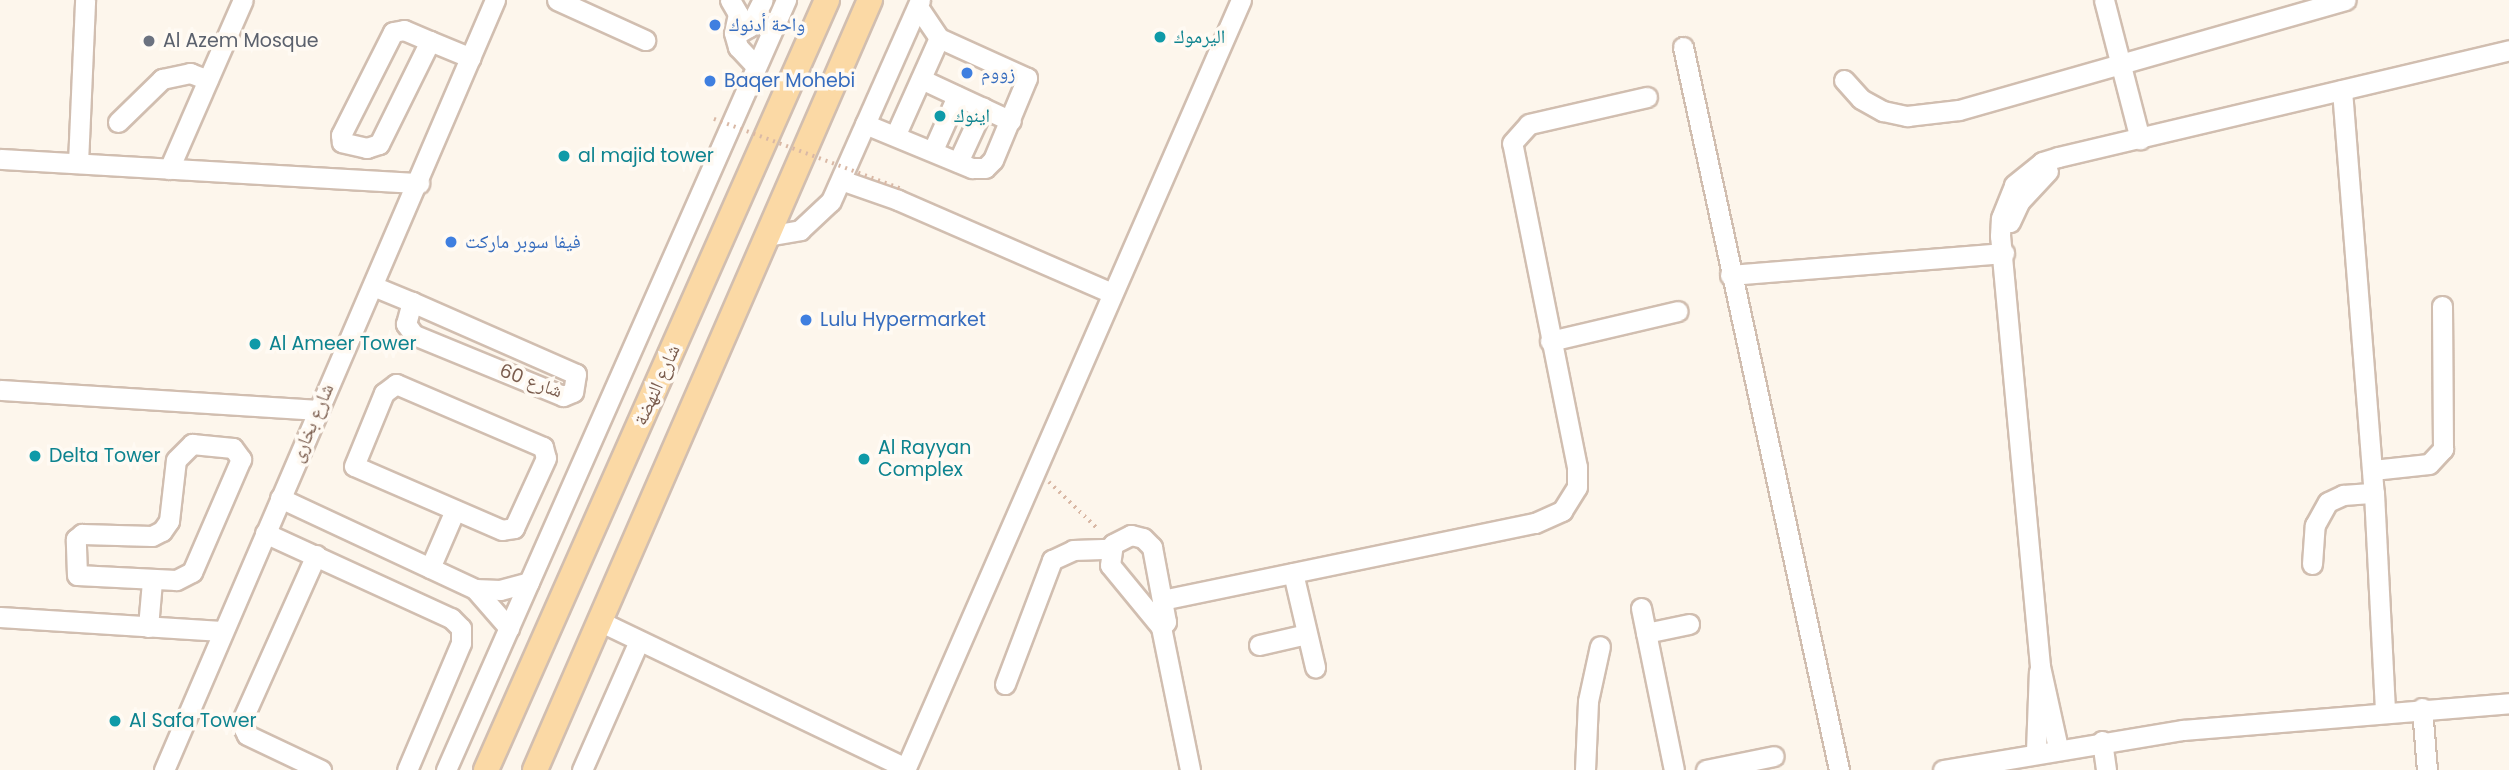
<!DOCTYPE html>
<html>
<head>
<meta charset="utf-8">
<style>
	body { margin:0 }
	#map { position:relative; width:2509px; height:770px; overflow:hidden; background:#fdf6ec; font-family:Poppins,"Noto Naskh Arabic",sans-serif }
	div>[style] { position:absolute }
	.path>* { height:3.5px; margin-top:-1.75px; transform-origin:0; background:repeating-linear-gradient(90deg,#d9b8a5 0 2px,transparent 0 7px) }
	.roads { filter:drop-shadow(2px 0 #d1beb0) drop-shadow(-2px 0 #d1beb0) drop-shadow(0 2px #d1beb0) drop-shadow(0 -2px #d1beb0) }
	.minor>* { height:19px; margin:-9.5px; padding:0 9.5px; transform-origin:9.5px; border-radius:9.5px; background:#fff }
	.major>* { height:24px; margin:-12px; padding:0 12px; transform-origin:12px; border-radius:12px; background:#fbd9a5 }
	.path-bridge>* { height:3.5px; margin-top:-1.75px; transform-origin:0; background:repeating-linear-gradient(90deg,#d9b8a5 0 2px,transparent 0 7px) }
	.dots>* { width:19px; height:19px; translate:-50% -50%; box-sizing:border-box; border:4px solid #fffaf3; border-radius:50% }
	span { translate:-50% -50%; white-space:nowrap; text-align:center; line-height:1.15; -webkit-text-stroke:7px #fffaf3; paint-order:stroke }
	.shop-label { font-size:19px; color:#366cbe }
	.left { translate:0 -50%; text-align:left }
	.culture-label { font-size:19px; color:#0d838f }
	.worship-label { font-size:19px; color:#5b616d }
	.street-label { font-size:19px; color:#7a5c4d }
</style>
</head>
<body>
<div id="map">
	<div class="path">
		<div style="left:1049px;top:482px;width:69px;rotate:43.8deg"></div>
	</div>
	<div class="roads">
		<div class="minor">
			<div style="left:557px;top:0;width:97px;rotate:24.4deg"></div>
			<div style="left:730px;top:0;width:16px;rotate:60deg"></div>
			<div style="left:738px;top:14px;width:19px;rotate:102deg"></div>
			<div style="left:734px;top:33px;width:15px;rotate:74deg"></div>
			<div style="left:738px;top:47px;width:25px;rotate:47deg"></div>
			<div style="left:2104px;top:0;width:144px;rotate:75.5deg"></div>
			<div style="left:735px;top:35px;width:16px;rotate:-30deg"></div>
			<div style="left:749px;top:27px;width:30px;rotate:-63deg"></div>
			<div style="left:430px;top:41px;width:115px;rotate:116.3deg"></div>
			<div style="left:379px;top:144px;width:13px;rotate:162deg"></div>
			<div style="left:367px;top:148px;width:26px;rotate:-167deg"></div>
			<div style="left:342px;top:142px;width:7px;rotate:-98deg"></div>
			<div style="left:341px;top:135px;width:115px;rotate:-63.2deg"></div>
			<div style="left:393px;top:32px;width:11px;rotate:-10deg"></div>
			<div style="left:404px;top:30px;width:28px;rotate:23deg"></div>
			<div style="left:430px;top:41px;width:44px;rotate:22.5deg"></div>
			<div style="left:1683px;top:47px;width:740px;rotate:77.82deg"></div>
			<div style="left:921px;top:79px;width:99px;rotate:25deg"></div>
			<div style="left:1844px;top:80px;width:25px;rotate:48deg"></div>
			<div style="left:1861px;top:99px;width:25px;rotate:29deg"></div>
			<div style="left:1883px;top:111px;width:25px;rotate:12deg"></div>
			<div style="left:1907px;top:116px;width:52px;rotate:-6.6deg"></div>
			<div style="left:1959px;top:110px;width:402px;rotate:-15.9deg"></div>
			<div style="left:2342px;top:90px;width:404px;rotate:85.5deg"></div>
			<div style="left:2374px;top:493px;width:219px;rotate:87.1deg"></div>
			<div style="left:118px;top:122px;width:62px;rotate:-44.3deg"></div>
			<div style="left:162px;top:79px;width:29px;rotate:-12deg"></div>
			<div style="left:190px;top:73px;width:19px;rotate:21deg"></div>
			<div style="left:865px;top:124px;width:116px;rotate:22.4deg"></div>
			<div style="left:972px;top:168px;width:13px"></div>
			<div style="left:985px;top:168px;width:11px;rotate:-45deg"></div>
			<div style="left:993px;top:160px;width:89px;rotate:-67.5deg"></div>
			<div style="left:1027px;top:78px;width:97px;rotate:-155.6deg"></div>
			<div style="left:939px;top:38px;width:37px;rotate:-124deg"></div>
			<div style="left:896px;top:134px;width:105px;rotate:-65.9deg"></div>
			<div style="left:933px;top:150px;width:59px;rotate:-66deg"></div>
			<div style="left:0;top:159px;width:420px;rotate:3.3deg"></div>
			<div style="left:958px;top:162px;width:60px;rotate:-65.2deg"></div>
			<div style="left:78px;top:163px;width:163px;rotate:-87.5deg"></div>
			<div style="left:169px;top:169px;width:184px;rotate:-66.4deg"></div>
			<div style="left:841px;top:180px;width:60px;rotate:19.3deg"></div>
			<div style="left:898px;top:200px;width:233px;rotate:23.5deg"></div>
			<div style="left:2010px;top:222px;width:23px;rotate:-65deg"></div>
			<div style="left:2020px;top:201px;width:41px;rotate:-47deg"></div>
			<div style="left:767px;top:236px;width:34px;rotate:-10deg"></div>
			<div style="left:800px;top:230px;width:42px;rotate:-43.1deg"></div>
			<div style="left:831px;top:201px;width:220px;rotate:-66.1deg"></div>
			<div style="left:1730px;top:275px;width:275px;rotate:-4.6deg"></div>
			<div style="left:373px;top:286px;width:42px;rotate:22.3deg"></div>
			<div style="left:412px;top:302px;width:179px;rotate:23.7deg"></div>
			<div style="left:576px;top:374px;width:18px;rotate:99deg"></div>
			<div style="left:573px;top:392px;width:11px;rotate:158deg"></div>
			<div style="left:563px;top:396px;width:161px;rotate:-157.7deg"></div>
			<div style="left:414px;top:335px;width:14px;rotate:-126deg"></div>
			<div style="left:406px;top:324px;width:23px;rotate:-75deg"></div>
			<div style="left:1550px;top:341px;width:131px;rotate:-13.2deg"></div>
			<div style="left:396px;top:384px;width:160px;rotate:23.2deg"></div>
			<div style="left:543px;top:447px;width:11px;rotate:75deg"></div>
			<div style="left:546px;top:458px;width:77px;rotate:114.6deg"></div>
			<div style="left:514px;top:528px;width:12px;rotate:171deg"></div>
			<div style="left:502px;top:530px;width:161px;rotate:-156.6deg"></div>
			<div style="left:354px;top:466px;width:79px;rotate:-67.7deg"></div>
			<div style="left:384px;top:393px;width:15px;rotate:-37deg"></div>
			<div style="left:0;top:390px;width:318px;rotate:3.6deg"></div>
			<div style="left:192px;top:444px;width:41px;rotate:5.6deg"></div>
			<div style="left:233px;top:448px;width:14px;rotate:54deg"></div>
			<div style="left:241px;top:459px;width:123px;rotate:113.4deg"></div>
			<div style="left:192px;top:572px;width:18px;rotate:153deg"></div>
			<div style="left:176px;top:580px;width:99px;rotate:-177.1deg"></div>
			<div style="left:77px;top:575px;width:36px;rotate:-92deg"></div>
			<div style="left:76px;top:539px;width:8px;rotate:-40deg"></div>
			<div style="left:82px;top:534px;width:70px;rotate:1.6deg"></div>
			<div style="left:152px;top:536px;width:11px;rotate:-27deg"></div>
			<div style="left:162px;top:531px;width:12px;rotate:-55deg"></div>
			<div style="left:169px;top:521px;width:61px;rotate:-83.5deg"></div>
			<div style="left:176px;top:460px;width:23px;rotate:-45deg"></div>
			<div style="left:2373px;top:470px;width:56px;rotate:-6.1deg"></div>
			<div style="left:2429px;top:464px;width:21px;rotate:-47deg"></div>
			<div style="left:2443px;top:449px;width:143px;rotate:-90.4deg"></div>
			<div style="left:280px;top:498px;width:215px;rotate:25deg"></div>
			<div style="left:475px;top:589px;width:25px;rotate:2deg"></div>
			<div style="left:500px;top:590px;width:30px;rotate:-15deg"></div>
			<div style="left:265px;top:533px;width:205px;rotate:24.6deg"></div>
			<div style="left:451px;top:618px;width:14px;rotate:45deg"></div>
			<div style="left:461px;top:628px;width:15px;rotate:90deg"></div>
			<div style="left:461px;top:643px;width:138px;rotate:113deg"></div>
			<div style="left:1131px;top:535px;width:12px;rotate:14deg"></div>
			<div style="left:1143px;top:538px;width:13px;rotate:45deg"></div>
			<div style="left:1152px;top:547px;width:76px;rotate:79.4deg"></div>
			<div style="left:1166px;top:622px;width:7px;rotate:135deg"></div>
			<div style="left:1161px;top:627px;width:80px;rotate:-129.4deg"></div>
			<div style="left:1110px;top:565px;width:21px;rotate:-82deg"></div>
			<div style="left:1113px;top:544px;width:20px;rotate:-27deg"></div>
			<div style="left:316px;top:555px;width:184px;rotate:114.1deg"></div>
			<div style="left:241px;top:723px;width:13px;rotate:63deg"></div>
			<div style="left:247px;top:735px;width:82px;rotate:25.3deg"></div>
			<div style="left:2312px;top:564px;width:39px;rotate:-86deg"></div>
			<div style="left:2315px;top:525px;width:26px;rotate:-61deg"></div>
			<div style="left:2328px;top:502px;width:17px;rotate:-25deg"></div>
			<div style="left:2343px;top:495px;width:31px;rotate:-4deg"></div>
			<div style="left:430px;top:568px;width:63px;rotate:-66.7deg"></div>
			<div style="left:1293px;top:573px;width:97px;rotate:76.8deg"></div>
			<div style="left:475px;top:589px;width:52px;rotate:48.9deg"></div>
			<div style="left:1162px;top:600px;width:381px;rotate:-11.7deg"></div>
			<div style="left:1535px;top:523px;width:30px;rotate:-24deg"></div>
			<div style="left:1562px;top:511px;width:28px;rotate:-58deg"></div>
			<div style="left:1577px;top:487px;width:20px;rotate:-90deg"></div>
			<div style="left:1577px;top:467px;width:330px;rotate:-101.3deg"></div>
			<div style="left:1512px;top:143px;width:25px;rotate:-48deg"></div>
			<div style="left:1529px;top:124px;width:121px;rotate:-12.9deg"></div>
			<div style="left:1641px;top:608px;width:165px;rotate:78.5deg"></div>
			<div style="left:0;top:617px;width:222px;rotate:3.6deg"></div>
			<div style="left:599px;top:621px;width:340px;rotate:25.6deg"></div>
			<div style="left:148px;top:627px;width:46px;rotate:-85deg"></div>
			<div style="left:1161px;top:627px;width:146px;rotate:78.5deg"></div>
			<div style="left:1646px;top:633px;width:44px;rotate:-11.8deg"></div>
			<div style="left:1259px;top:645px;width:49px;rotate:-12.9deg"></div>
			<div style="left:1005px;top:684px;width:133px;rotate:-69.2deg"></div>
			<div style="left:1052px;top:560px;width:23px;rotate:-25deg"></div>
			<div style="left:1073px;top:550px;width:37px;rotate:-2deg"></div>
			<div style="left:2422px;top:708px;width:62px;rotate:85.4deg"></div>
			<div style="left:2102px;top:741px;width:29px;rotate:82deg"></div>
			<div style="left:2058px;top:748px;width:84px;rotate:-102.4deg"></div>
			<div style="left:2040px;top:666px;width:432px;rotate:-95.3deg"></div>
			<div style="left:2000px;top:236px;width:18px;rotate:-87deg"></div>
			<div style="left:2001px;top:218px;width:35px;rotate:-68deg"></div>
			<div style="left:2014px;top:185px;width:36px;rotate:-39deg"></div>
			<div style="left:2042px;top:162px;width:17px;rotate:-17deg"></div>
			<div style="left:2058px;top:157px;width:464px;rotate:-13.3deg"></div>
			<div style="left:2036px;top:751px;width:80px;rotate:-87.9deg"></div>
			<div style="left:164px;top:770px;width:838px;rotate:-66.74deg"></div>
			<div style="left:446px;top:770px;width:842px;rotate:-66.18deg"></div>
			<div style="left:582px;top:770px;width:141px;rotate:-66.2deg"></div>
			<div style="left:905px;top:770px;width:840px;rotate:-66.43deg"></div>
			<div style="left:1585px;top:770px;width:69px;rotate:-87.5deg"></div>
			<div style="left:1588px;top:701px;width:56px;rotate:-77.7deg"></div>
			<div style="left:1706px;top:770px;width:69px;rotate:-11.6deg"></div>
			<div style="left:1943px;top:770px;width:243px;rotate:-9.5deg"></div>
			<div style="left:2183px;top:730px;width:327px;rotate:-4.7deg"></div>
		</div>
		<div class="major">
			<div style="left:486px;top:770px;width:842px;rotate:-66.11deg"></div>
			<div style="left:535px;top:770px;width:840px;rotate:-66.49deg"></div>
		</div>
	</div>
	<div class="path-bridge">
		<div style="left:714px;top:119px;width:201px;rotate:20.4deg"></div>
	</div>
	<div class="dots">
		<div style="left:715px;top:25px;background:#3f7fe0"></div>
		<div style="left:1160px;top:37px;background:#0f9aa8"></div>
		<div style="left:149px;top:41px;background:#6b7280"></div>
		<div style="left:967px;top:73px;background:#3f7fe0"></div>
		<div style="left:710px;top:81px;background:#3f7fe0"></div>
		<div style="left:940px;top:116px;background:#0f9aa8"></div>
		<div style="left:564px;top:156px;background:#0f9aa8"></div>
		<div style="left:451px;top:242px;background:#3f7fe0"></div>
		<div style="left:806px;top:320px;background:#3f7fe0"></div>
		<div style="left:255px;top:344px;background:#0f9aa8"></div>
		<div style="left:35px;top:456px;background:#0f9aa8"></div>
		<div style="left:864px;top:459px;background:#0f9aa8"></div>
		<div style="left:115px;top:721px;background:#0f9aa8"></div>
	</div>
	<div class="shop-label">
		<span class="left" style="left:729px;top:25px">واحة أدنوك</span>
		<span class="left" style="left:981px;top:73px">زووم</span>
		<span class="left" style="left:724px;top:81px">Baqer Mohebi</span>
		<span class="left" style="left:465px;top:242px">فيفا سوبر ماركت</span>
		<span class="left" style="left:820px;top:320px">Lulu Hypermarket</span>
	</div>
	<div class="culture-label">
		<span class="left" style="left:1174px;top:37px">اليرموك</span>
		<span class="left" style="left:954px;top:116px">اينوك</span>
		<span class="left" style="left:578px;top:156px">al majid tower</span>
		<span class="left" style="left:269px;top:344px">Al Ameer Tower</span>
		<span class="left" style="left:878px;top:459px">Al Rayyan<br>Complex</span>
		<span class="left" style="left:49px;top:456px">Delta Tower</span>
		<span class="left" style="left:129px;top:721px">Al Safa Tower</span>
	</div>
	<div class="worship-label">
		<span class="left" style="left:163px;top:41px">Al Azem Mosque</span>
	</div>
	<div class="street-label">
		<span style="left:531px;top:381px;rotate:20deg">شارع 60</span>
		<span style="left:657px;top:385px;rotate:-66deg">شارع النهضة</span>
		<span style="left:312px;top:423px;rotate:-67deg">شارع بخارى</span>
	</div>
</div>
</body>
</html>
